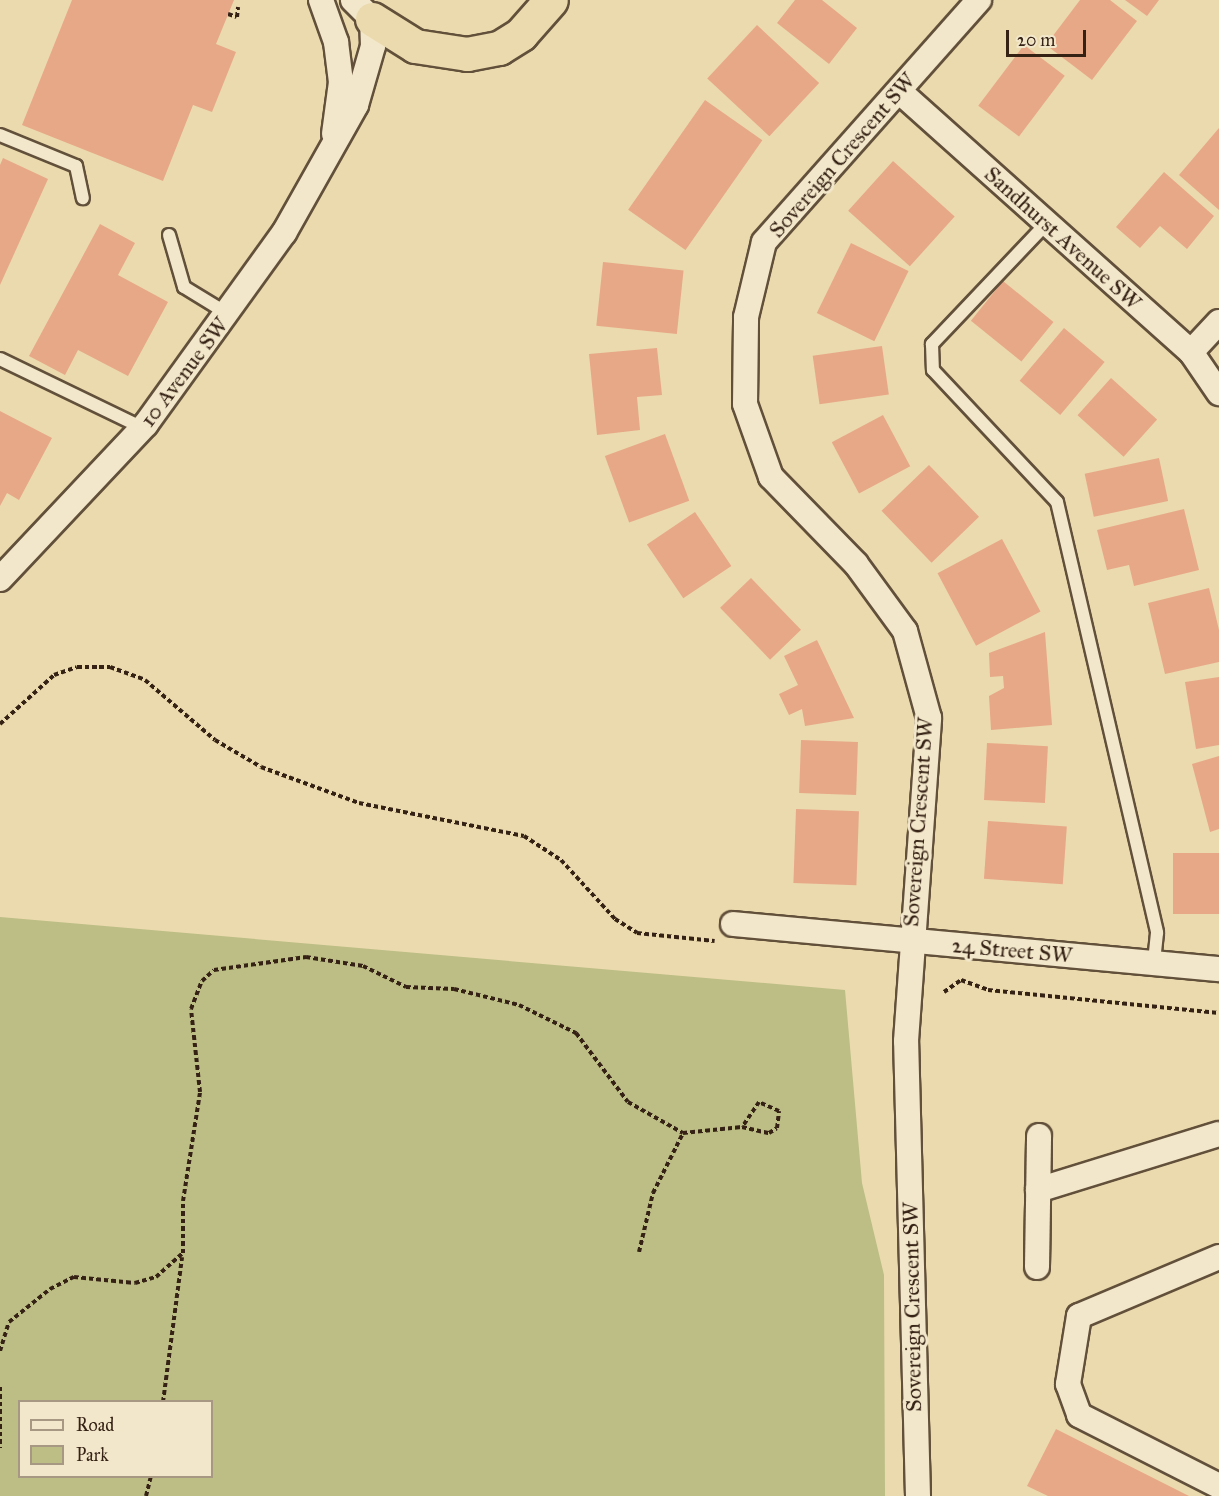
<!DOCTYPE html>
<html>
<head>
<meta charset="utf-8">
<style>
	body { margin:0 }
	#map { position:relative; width:1219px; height:1496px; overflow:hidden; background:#ebdaad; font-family:"IM FELL Great Primer",serif }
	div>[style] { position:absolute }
	.green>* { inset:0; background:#bcbe86 }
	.building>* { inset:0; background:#e7a888; transform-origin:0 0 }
	.path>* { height:4px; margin-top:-2px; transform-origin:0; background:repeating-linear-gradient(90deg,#352215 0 4.5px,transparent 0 7.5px) }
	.roads { filter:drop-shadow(2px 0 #62503b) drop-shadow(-2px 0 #62503b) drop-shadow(0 2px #62503b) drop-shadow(0 -2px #62503b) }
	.service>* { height:12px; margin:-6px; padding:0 6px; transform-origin:6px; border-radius:6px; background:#f2e7ca }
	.minor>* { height:24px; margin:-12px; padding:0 12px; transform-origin:12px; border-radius:12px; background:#f2e7ca }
	.motorway>* { height:33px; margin:-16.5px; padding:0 16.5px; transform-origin:16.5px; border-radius:16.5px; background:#ebdaad }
	span { translate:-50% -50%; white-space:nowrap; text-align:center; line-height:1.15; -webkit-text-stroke:6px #f2e7ca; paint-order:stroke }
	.street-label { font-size:22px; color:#352215 }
	.legend { position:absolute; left:18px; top:1400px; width:195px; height:78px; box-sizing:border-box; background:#f2e7ca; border:2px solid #a69882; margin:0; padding:8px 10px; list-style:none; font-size:18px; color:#352215 }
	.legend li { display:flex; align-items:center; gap:12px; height:30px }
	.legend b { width:30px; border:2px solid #a69882 }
	.scale { position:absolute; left:1006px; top:30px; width:80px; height:27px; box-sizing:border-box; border:3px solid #352215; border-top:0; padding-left:8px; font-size:18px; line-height:21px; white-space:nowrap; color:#352215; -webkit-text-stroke:4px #f2e7ca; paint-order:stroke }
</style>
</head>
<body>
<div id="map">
	<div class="green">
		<div style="clip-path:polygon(evenodd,0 917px,845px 990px,862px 1183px,884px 1275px,885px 1496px,0 1496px,0 917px,20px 1402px,212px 1402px,212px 1476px,20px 1476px,20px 1402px)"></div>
	</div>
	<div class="building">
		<div style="clip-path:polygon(72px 0,234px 0,216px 44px,236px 52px,212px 112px,193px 105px,163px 181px,22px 125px)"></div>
		<div style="clip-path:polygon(795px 0,822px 0,857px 28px,829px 64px,777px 23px)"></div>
		<div style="clip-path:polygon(1080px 0,1110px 0,1137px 21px,1092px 80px,1046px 45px)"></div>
		<div style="clip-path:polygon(1125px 0,1159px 0,1147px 16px)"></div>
		<div style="left:757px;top:25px;width:85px;height:73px;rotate:43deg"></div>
		<div style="left:1024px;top:45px;width:51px;height:76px;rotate:37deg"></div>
		<div style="left:705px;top:100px;width:70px;height:134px;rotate:35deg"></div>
		<div style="clip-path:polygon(1219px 128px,1219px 210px,1179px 175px)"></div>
		<div style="clip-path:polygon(3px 158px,48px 179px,0 285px,0 165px)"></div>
		<div style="left:893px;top:161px;width:83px;height:67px;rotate:42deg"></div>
		<div style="clip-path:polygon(1164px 172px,1214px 216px,1187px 249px,1160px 226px,1140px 248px,1116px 227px)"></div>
		<div style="clip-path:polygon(100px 224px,135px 243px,118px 275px,168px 302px,128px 376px,78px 350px,65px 375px,29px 356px)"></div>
		<div style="left:851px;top:243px;width:64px;height:78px;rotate:26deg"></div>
		<div style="left:603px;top:262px;width:81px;height:64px;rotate:6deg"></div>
		<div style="left:1003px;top:281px;width:65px;height:51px;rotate:39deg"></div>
		<div style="left:1064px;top:328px;width:53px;height:69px;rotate:40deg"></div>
		<div style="left:882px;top:346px;width:49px;height:70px;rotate:82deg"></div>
		<div style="clip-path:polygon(657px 348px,662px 395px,637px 397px,640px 430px,597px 435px,589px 354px)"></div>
		<div style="left:1111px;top:378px;width:62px;height:50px;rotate:42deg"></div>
		<div style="clip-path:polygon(0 411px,52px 438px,19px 500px,7px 493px,0 506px)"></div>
		<div style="left:883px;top:415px;width:58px;height:58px;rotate:62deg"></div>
		<div style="left:665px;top:434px;width:71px;height:64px;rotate:70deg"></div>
		<div style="left:1159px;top:458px;width:44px;height:76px;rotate:78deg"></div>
		<div style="left:929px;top:465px;width:72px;height:66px;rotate:46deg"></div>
		<div style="clip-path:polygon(1184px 509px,1199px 570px,1134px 586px,1129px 565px,1107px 570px,1097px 530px)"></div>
		<div style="left:695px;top:512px;width:65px;height:58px;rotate:56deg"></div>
		<div style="left:1002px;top:539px;width:82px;height:73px;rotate:62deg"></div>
		<div style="left:751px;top:578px;width:72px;height:43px;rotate:46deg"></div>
		<div style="clip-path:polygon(1209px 588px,1219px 630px,1219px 662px,1165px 674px,1148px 603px)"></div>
		<div style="clip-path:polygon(1045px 632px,1052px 725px,991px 730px,989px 696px,1004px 688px,1003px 676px,990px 677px,989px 653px)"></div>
		<div style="clip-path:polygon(817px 640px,854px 718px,805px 726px,802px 709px,789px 715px,779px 694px,798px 685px,784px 656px)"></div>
		<div style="clip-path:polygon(1219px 677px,1219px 745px,1196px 749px,1185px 682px)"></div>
		<div style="left:801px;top:740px;width:57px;height:53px;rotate:2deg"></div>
		<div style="left:987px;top:743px;width:61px;height:57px;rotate:3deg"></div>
		<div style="clip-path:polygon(1219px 756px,1219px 829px,1210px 832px,1192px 764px)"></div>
		<div style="left:796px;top:809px;width:63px;height:74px;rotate:2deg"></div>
		<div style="left:988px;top:821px;width:79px;height:58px;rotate:4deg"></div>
		<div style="left:1219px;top:853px;width:61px;height:46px;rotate:90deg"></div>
		<div style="clip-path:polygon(1056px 1429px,1189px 1496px,1048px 1496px,1027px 1486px)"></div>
	</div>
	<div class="path">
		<div style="left:228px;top:14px;width:9px;rotate:18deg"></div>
		<div style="left:237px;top:17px;width:10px;rotate:-84deg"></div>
		<div style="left:0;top:724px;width:73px;rotate:-42.2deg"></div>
		<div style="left:54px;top:675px;width:24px;rotate:-19deg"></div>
		<div style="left:77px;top:667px;width:33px"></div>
		<div style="left:110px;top:667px;width:37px;rotate:20deg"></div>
		<div style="left:145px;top:680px;width:92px;rotate:40.6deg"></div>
		<div style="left:215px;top:740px;width:53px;rotate:30.4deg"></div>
		<div style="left:261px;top:767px;width:104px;rotate:20.2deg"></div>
		<div style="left:359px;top:803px;width:168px;rotate:11.3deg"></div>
		<div style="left:524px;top:836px;width:44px;rotate:33deg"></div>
		<div style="left:561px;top:860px;width:80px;rotate:47.5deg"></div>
		<div style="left:615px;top:919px;width:26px;rotate:32deg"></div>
		<div style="left:637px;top:933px;width:78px;rotate:5.9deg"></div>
		<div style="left:944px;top:992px;width:21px;rotate:-35deg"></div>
		<div style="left:961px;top:980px;width:29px;rotate:20deg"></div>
		<div style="left:988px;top:990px;width:232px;rotate:5.7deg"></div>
		<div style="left:639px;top:1252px;width:61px;rotate:-76.7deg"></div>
		<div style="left:653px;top:1193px;width:67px;rotate:-63.4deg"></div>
		<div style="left:0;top:1351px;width:30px;rotate:-73deg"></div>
		<div style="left:9px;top:1322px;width:53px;rotate:-38.8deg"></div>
		<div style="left:50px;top:1289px;width:27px;rotate:-27deg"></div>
		<div style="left:74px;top:1277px;width:61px;rotate:5.6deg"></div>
		<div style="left:135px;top:1283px;width:22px;rotate:-16deg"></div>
		<div style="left:156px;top:1277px;width:36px;rotate:-42deg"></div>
		<div style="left:183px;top:1253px;width:52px;rotate:-90deg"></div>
		<div style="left:183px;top:1201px;width:110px;rotate:-81.1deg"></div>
		<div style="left:200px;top:1092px;width:83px;rotate:-96.2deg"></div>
		<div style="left:191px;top:1009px;width:30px;rotate:-69deg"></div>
		<div style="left:202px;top:981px;width:16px;rotate:-43deg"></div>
		<div style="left:214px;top:970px;width:93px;rotate:-8deg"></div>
		<div style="left:306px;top:957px;width:58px;rotate:9deg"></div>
		<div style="left:363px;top:966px;width:48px;rotate:26deg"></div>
		<div style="left:406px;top:987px;width:48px;rotate:2.4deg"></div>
		<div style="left:454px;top:989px;width:67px;rotate:13.8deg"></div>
		<div style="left:519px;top:1005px;width:64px;rotate:26.2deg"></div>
		<div style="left:576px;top:1033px;width:86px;rotate:53deg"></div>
		<div style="left:628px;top:1102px;width:63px;rotate:29.4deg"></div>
		<div style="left:683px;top:1133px;width:59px;rotate:-5.8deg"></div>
		<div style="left:742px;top:1127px;width:28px;rotate:13deg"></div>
		<div style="left:769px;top:1133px;width:9px;rotate:-32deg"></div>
		<div style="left:777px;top:1128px;width:17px;rotate:-83deg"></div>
		<div style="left:779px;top:1111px;width:22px;rotate:-156deg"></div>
		<div style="left:759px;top:1102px;width:30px;rotate:124deg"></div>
		<div style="left:0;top:1387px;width:61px;rotate:90deg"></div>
		<div style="left:163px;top:1402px;width:146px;rotate:-82.5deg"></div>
		<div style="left:146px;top:1496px;width:21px;rotate:-76deg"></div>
	</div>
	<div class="roads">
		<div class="service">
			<div style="left:0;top:135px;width:82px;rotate:22.2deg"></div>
			<div style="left:76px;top:166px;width:33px;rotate:78deg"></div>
			<div style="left:1046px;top:224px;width:166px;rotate:133.5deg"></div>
			<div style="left:932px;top:344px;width:26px;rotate:88deg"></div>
			<div style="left:933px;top:370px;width:181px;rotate:46.8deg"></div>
			<div style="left:1057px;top:502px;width:442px;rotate:76.9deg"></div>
			<div style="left:1157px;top:933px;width:30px;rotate:96deg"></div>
			<div style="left:169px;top:235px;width:54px;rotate:73.9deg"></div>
			<div style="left:184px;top:287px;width:52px;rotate:31.5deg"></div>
			<div style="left:0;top:359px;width:159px;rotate:25.8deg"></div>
		</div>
		<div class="minor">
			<div style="left:321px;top:0;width:45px;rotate:70.3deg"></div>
			<div style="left:336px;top:42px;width:40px;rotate:82.9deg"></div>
			<div style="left:341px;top:82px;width:52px;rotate:97.7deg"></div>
			<div style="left:899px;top:91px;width:392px;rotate:41.8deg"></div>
			<div style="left:1191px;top:352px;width:50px;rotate:55.7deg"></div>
			<div style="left:1191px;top:352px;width:41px;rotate:-47deg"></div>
			<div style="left:0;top:579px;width:213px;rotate:-46.7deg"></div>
			<div style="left:146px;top:424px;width:236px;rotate:-54.2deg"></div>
			<div style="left:284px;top:233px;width:147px;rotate:-60.6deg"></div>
			<div style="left:356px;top:105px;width:61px;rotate:-73.9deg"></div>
			<div style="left:373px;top:46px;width:27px;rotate:-92deg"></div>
			<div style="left:372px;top:19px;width:27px;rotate:-135deg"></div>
			<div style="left:733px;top:924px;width:488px;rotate:5.3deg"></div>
			<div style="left:1038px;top:1190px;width:189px;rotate:-17.2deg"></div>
			<div style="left:1219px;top:1257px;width:152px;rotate:157.1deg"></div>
			<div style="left:1079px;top:1316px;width:69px;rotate:99.2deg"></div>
			<div style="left:1068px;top:1384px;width:33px;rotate:70deg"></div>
			<div style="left:1079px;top:1415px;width:157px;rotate:26.9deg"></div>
			<div style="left:1037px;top:1267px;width:131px;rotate:-89.1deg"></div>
			<div style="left:918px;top:1496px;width:455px;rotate:-91.5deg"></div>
			<div style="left:906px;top:1041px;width:324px;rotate:-85.9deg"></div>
			<div style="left:929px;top:718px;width:90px;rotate:-105.4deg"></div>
			<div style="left:905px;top:631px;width:83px;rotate:-126.2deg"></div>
			<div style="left:856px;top:564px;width:122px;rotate:-134.3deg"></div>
			<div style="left:771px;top:477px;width:77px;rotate:-109.6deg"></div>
			<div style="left:745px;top:404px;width:87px;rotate:-89.3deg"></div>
			<div style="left:746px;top:317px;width:77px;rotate:-76.5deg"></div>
			<div style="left:764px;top:242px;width:324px;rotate:-48.4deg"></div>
		</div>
		<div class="motorway">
			<div style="left:372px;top:19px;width:51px;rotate:32.1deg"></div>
			<div style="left:415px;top:46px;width:53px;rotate:8.7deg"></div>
			<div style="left:467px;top:54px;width:33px;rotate:-11deg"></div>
			<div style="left:499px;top:48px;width:26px;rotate:-32deg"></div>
			<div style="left:521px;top:34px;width:45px;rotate:-48.6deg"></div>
		</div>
	</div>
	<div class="street-label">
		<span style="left:842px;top:155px;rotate:-49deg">Sovereign Crescent SW</span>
		<span style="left:1063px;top:238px;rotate:42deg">Sandhurst Avenue SW</span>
		<span style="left:184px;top:372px;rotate:-53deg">10 Avenue SW</span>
		<span style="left:918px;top:822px;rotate:-86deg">Sovereign Crescent SW</span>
		<span style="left:1012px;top:950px;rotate:5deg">24 Street SW</span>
		<span style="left:912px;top:1307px;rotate:-91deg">Sovereign Crescent SW</span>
	</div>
	<ul class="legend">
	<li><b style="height:8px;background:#f2e7ca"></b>Road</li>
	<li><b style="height:16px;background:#bcbe86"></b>Park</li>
	</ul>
	<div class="scale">20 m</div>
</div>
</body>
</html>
